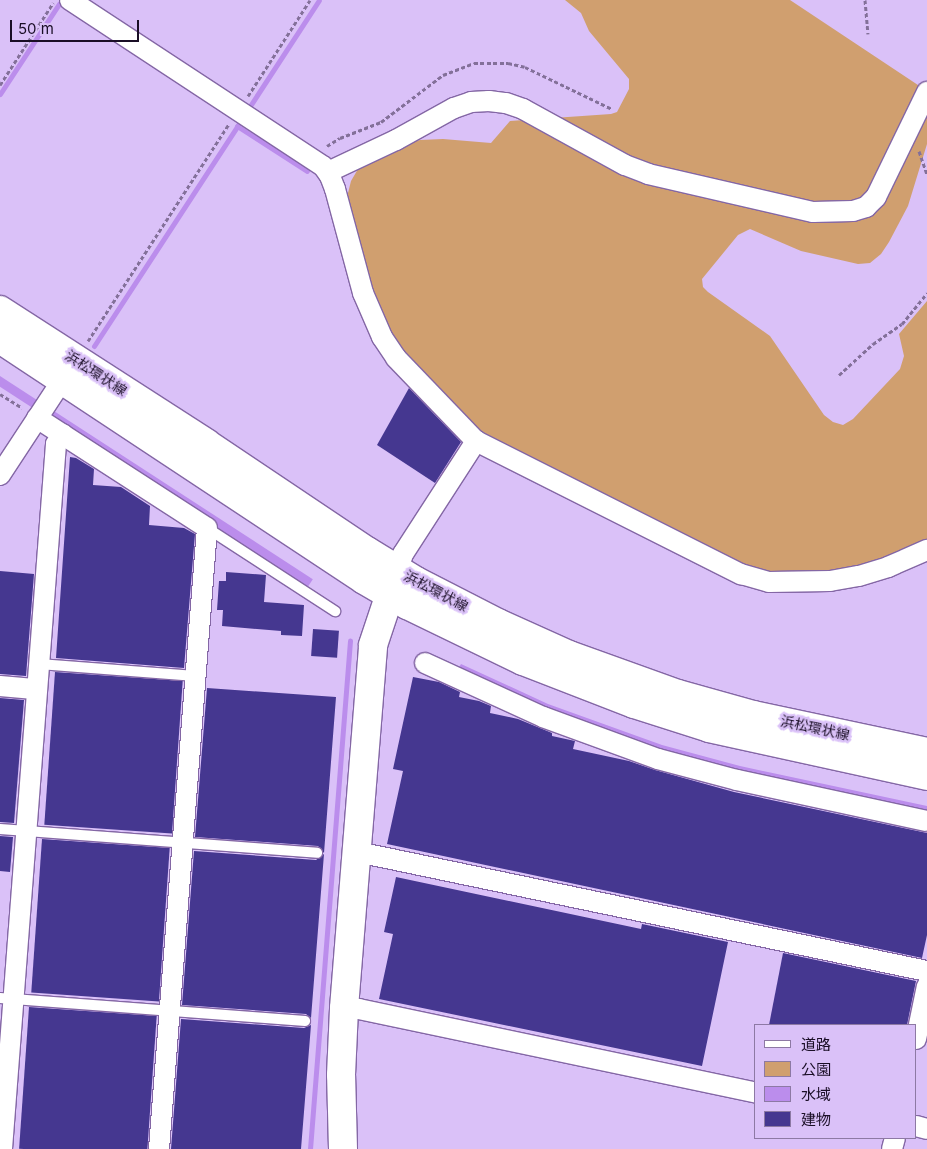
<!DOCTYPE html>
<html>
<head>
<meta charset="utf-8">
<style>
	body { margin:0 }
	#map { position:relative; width:927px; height:1149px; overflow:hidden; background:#dac1f8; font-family:Inter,"Noto Sans JP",sans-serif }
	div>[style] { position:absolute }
	.green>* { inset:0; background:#d09f6f }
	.water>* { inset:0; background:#bb8dec; transform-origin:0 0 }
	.stream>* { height:5px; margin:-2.5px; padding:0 2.5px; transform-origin:2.5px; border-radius:2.5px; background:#bb8dec }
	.building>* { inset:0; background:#453790; transform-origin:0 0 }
	.path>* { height:3px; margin-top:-1.5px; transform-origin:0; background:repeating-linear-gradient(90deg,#837099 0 4px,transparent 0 6.5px) }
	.roads { filter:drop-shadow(1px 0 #8467a5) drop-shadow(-1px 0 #8467a5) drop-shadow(0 1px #8467a5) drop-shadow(0 -1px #8467a5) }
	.lane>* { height:10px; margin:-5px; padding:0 5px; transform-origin:5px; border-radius:5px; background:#fff }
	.street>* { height:20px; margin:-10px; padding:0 10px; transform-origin:10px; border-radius:10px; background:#fff }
	.secondary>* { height:28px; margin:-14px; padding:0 14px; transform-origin:14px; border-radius:14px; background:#fff }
	.primary>* { height:28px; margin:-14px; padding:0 14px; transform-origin:14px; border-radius:14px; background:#fff }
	span { translate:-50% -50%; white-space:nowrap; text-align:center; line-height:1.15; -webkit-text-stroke:5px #dac1f8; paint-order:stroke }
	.street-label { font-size:14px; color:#1a0e26 }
	.legend { position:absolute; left:754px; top:1024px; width:162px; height:115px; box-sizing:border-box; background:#dac1f8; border:1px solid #8d79a4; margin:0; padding:6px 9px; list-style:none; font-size:15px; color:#1a0e26 }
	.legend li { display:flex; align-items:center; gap:10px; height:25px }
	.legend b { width:25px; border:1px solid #8d79a4 }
	.scale { position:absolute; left:10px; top:20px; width:129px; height:22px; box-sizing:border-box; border:2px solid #1a0e26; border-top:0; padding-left:6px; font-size:15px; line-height:18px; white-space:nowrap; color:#1a0e26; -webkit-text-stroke:4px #dac1f8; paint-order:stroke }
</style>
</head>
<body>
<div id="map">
	<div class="green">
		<div style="clip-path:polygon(565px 0,790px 0,927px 91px,927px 144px,908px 206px,889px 242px,881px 254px,870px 263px,858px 264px,801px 251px,750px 229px,738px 235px,702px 279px,703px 287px,708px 292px,770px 336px,824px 415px,833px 422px,843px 425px,853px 419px,900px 369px,904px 356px,899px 334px,927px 301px,927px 541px,885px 561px,828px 574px,770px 574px,743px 567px,481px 433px,402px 353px,378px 313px,347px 197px,351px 181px,358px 169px,399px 146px,420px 140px,443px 139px,491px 143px,510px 121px,611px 114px,617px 112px,629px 89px,629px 79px,589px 31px,581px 13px)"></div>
	</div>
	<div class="water">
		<div style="left:0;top:376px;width:373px;height:9px;rotate:33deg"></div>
		<div style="clip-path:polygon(461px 664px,548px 704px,662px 745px,740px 766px,927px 806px,927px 814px,778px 783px,621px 740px,457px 671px)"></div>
	</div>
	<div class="stream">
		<div style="left:0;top:94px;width:108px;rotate:-56.8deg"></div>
		<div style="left:250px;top:106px;width:126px;rotate:-56.9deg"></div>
		<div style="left:237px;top:126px;width:83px;rotate:32.7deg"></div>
		<div style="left:94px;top:346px;width:267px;rotate:-56.9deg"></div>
		<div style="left:310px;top:1149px;width:510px;rotate:-85.5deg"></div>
	</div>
	<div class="building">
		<div style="clip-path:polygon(409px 388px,461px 442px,435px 483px,377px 445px)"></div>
		<div style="clip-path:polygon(70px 457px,76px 458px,94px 469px,93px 485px,121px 487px,150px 506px,149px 525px,184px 528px,195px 534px,184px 668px,56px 658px)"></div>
		<div style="clip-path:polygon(0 571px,34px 574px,26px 676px,0 674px)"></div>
		<div style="clip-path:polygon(226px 572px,266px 575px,264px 602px,304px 605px,302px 636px,281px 635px,281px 631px,222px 626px,223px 610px,217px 610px,219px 581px,226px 581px)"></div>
		<div style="left:313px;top:629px;width:26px;height:27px;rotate:4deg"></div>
		<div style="left:55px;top:672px;width:128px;height:153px;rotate:4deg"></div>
		<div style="clip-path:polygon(413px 677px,439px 682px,460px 692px,459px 697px,479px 701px,491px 706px,490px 713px,518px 719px,552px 733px,552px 736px,575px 741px,573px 749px,629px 761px,655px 770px,734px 792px,927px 833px,927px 935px,922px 958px,387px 844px,403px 771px,393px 769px)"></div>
		<div style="clip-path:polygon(207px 688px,336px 697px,324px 853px,318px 846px,195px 837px)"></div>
		<div style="clip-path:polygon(0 698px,24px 700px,14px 823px,0 822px)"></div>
		<div style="clip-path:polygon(0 836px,13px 837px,10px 872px,0 871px)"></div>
		<div style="left:42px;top:839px;width:128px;height:154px;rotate:4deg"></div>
		<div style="clip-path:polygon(194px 851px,316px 860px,324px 854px,311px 1018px,306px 1014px,182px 1005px)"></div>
		<div style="clip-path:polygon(396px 877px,641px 929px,642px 924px,728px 942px,702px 1066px,379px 999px,393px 934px,384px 932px)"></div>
		<div style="clip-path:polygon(783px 953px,916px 981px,907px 1025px,769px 1025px)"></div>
		<div style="left:29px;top:1007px;width:128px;height:142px;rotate:4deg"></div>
		<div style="clip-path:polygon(181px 1019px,304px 1028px,311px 1025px,301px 1149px,171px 1149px)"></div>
	</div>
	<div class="path">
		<div style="left:865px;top:0;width:34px;rotate:85deg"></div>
		<div style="left:0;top:85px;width:98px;rotate:-57.1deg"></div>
		<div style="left:248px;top:96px;width:114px;rotate:-57.1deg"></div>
		<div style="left:327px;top:146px;width:15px;rotate:-32deg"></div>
		<div style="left:340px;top:138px;width:44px;rotate:-21.3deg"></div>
		<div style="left:381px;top:122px;width:78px;rotate:-37.2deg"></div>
		<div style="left:443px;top:75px;width:33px;rotate:-21deg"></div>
		<div style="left:474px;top:63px;width:34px"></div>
		<div style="left:508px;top:63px;width:17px;rotate:13deg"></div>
		<div style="left:525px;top:67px;width:97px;rotate:25.8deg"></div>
		<div style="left:919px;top:151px;width:24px;rotate:71deg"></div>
		<div style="left:88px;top:341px;width:259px;rotate:-57deg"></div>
		<div style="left:839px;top:375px;width:46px;rotate:-42.4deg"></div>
		<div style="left:873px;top:344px;width:35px;rotate:-35deg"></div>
		<div style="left:902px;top:324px;width:40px;rotate:-51deg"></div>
		<div style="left:0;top:394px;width:26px;rotate:32deg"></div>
	</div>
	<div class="roads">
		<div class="lane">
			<div style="left:207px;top:528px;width:153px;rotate:33deg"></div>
			<div style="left:39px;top:664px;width:157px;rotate:4.4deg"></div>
			<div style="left:0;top:829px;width:318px;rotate:4.3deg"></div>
			<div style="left:0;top:998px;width:306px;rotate:4.3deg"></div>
		</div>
		<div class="street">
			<div style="left:70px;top:0;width:303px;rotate:33.3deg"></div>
			<div style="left:323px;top:166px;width:12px;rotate:55deg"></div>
			<div style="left:330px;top:176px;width:14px;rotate:69deg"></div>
			<div style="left:335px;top:189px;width:108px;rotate:74.9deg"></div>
			<div style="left:363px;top:293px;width:48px;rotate:66.6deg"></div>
			<div style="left:382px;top:337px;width:25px;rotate:56deg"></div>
			<div style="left:396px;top:358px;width:115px;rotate:46.1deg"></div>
			<div style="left:476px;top:441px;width:297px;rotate:26.7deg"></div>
			<div style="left:741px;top:574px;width:29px;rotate:16deg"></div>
			<div style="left:769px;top:582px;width:61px;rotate:-0.9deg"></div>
			<div style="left:830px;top:581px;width:29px;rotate:-10deg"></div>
			<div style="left:859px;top:576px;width:30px;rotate:-17deg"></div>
			<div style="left:888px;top:567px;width:43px;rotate:-23.6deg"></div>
			<div style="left:328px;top:172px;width:75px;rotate:-25.2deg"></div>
			<div style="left:396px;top:140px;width:66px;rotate:-28.9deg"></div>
			<div style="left:454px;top:108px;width:18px;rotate:-19deg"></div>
			<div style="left:471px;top:102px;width:18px;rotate:-3deg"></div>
			<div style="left:489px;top:101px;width:17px;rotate:7deg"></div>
			<div style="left:506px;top:103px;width:18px;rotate:19deg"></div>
			<div style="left:523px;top:109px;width:116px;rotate:28.8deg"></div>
			<div style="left:625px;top:165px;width:25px;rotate:21deg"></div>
			<div style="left:648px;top:174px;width:169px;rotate:13deg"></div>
			<div style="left:813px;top:212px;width:40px;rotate:-1.4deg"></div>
			<div style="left:853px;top:211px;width:14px;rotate:-17deg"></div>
			<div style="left:866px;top:207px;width:14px;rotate:-45deg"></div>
			<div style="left:876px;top:197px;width:117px;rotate:-64.1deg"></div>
			<div style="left:37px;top:418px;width:202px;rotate:32.9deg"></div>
			<div style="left:207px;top:528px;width:623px;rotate:94.42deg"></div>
			<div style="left:0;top:475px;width:115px;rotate:-56.7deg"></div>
			<div style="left:398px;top:570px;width:17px;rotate:-73deg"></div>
			<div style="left:403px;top:554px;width:135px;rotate:-57.1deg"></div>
			<div style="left:425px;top:663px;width:130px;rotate:24.6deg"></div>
			<div style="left:543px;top:717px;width:122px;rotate:20.1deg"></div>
			<div style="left:658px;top:759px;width:82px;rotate:14.9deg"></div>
			<div style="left:737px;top:780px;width:194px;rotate:12.2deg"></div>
			<div style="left:0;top:686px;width:37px;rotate:5deg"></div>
			<div style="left:356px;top:854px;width:16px;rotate:4deg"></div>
			<div style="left:372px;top:855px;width:567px;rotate:11.81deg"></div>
			<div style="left:344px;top:1008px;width:15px;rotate:4deg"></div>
			<div style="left:359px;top:1009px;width:406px;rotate:11.9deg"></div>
			<div style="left:916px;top:1039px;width:54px;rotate:-78.3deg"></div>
			<div style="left:916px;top:1126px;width:11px;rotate:15deg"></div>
			<div style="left:2px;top:1149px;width:707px;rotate:-85.62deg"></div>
			<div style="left:56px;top:444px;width:12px;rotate:-55deg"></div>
			<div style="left:892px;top:1149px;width:11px;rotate:-75deg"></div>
		</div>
		<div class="secondary">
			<div style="left:343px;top:1149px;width:74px;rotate:-91.5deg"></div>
			<div style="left:341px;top:1075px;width:67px;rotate:-87.4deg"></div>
			<div style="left:344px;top:1008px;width:364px;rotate:-85.4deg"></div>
			<div style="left:373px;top:645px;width:76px;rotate:-71.6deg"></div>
		</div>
		<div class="primary">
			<div style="left:0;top:310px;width:245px;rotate:32.8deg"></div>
			<div style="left:206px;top:443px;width:194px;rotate:33.9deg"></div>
			<div style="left:367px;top:551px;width:57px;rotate:31.5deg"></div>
			<div style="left:416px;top:581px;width:92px;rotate:27.1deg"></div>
			<div style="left:498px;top:623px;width:78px;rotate:24.3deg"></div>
			<div style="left:569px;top:655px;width:116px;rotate:19.7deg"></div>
			<div style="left:678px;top:694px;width:78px;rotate:15.6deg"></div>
			<div style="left:753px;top:715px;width:178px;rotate:12deg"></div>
			<div style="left:0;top:339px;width:437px;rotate:33.5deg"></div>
			<div style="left:364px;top:580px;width:50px;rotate:30.2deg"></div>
			<div style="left:407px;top:605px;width:129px;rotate:25.8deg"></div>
			<div style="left:523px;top:661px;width:119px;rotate:21.2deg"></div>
			<div style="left:634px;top:704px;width:79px;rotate:17.7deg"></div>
			<div style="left:709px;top:728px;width:223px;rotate:12.4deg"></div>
		</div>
	</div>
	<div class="street-label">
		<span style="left:96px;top:373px;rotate:33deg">浜松環状線</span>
		<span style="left:436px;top:591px;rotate:28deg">浜松環状線</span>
		<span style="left:815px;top:728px;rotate:12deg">浜松環状線</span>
	</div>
	<ul class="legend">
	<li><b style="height:6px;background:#fff"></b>道路</li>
	<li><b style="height:14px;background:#d09f6f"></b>公園</li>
	<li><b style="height:14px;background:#bb8dec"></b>水域</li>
	<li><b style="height:14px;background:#453790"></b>建物</li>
	</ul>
	<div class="scale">50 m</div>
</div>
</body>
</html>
